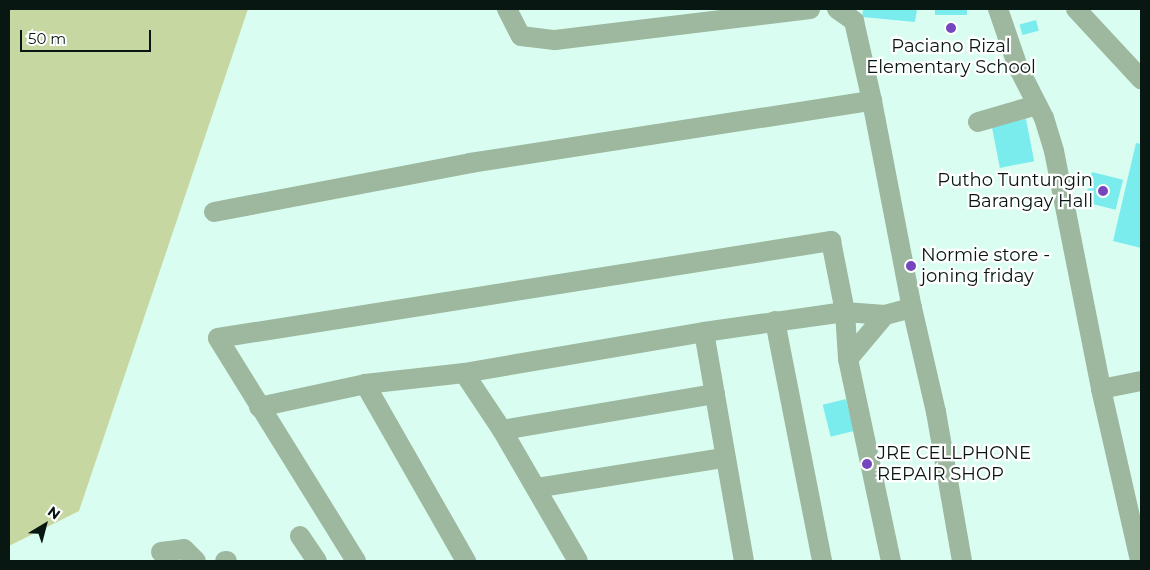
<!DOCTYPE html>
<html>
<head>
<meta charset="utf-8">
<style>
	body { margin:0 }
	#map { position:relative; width:1150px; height:570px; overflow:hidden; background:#d9fef1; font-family:Montserrat,sans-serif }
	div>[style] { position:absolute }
	.green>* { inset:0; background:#c7d7a1 }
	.building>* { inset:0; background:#7becee; transform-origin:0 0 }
	.minor>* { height:20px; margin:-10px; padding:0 10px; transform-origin:10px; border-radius:10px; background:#9db89e }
	.dots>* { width:14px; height:14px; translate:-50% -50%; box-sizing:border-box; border:2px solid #fff; border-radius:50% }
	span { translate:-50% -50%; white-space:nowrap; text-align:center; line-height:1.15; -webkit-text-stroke:4.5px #fff; paint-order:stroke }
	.poi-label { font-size:18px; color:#091713 }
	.right { translate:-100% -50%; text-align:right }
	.left { translate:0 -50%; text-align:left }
	.frame { position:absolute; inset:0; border:10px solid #091713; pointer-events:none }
	.north { position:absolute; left:20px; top:500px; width:50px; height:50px; -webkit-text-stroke:4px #fff; paint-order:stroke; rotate:37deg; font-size:14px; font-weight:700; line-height:20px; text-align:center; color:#091713 }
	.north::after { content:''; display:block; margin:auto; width:18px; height:22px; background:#091713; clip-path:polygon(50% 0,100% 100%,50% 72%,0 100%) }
	.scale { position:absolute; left:20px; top:30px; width:131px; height:22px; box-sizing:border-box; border:2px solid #091713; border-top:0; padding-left:6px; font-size:15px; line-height:18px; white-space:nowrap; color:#091713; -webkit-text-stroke:4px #fff; paint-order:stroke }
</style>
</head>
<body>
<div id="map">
	<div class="green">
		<div style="clip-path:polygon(9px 9px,248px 9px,79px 511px,9px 546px)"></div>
	</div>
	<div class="building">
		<div style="clip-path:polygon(863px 9px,917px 9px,915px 22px,862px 17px)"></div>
		<div style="left:935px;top:9px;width:32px;height:6px"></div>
		<div style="left:1036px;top:20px;width:11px;height:17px;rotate:75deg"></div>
		<div style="left:1026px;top:119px;width:43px;height:35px;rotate:79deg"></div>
		<div style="clip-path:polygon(1136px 143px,1141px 144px,1141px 248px,1113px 241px)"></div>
		<div style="left:1092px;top:172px;width:32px;height:31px;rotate:14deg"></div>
		<div style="left:846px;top:399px;width:33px;height:24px;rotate:76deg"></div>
	</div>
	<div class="minor">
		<div style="left:507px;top:9px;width:30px;rotate:63deg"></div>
		<div style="left:521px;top:36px;width:34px;rotate:7deg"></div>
		<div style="left:555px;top:40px;width:257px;rotate:-6.9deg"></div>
		<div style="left:837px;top:9px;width:21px;rotate:35deg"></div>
		<div style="left:854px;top:21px;width:82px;rotate:77.3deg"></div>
		<div style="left:872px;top:101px;width:211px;rotate:79.1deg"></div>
		<div style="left:912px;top:308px;width:107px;rotate:77deg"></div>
		<div style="left:936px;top:412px;width:151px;rotate:80.1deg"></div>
		<div style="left:998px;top:9px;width:61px;rotate:71deg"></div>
		<div style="left:1018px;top:67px;width:57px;rotate:63deg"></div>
		<div style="left:1044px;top:118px;width:34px;rotate:73deg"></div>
		<div style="left:1054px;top:151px;width:243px;rotate:78.8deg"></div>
		<div style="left:1101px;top:389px;width:176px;rotate:77.2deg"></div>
		<div style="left:1076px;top:9px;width:96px;rotate:47.1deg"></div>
		<div style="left:978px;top:122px;width:61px;rotate:-16.1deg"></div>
		<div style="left:214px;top:212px;width:261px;rotate:-10.8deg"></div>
		<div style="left:470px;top:163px;width:407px;rotate:-8.8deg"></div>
		<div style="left:775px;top:321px;width:245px;rotate:78.9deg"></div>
		<div style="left:704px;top:332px;width:232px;rotate:80.1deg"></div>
		<div style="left:848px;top:359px;width:57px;rotate:-49.9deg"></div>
		<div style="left:464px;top:373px;width:69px;rotate:56.3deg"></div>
		<div style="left:502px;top:430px;width:151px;rotate:59.9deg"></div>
		<div style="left:365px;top:384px;width:204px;rotate:60.3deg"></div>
		<div style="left:1101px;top:389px;width:41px;rotate:-11.3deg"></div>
		<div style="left:259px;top:407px;width:108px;rotate:-12.2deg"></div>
		<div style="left:365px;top:384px;width:100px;rotate:-6.3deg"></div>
		<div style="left:464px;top:373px;width:243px;rotate:-9.7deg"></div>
		<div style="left:704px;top:332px;width:142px;rotate:-8.1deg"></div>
		<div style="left:845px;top:312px;width:40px;rotate:4.3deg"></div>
		<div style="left:885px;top:315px;width:28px;rotate:-15deg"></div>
		<div style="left:502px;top:430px;width:216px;rotate:-9.6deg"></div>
		<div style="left:536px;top:488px;width:190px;rotate:-9.1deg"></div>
		<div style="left:300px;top:536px;width:30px;rotate:56deg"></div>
		<div style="left:161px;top:552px;width:23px;rotate:-7deg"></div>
		<div style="left:184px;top:549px;width:17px;rotate:45deg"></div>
		<div style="left:225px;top:561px;width:2px"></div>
		<div style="left:356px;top:561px;width:262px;rotate:-121.8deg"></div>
		<div style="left:218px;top:338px;width:621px;rotate:-8.99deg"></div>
		<div style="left:831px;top:241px;width:72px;rotate:78.8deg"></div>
		<div style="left:845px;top:312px;width:47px;rotate:86.3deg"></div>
		<div style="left:848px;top:359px;width:207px;rotate:78deg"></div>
	</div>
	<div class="dots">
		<div style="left:951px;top:28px;background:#7546be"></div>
		<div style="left:1103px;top:191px;background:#7546be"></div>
		<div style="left:911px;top:266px;background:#7546be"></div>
		<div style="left:867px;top:464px;background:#7546be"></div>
	</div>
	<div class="poi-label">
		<span style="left:951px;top:57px">Paciano Rizal<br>Elementary School</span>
		<span class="right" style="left:1093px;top:191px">Putho Tuntungin<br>Barangay Hall</span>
		<span class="left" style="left:921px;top:266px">Normie store -<br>joning friday</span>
		<span class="left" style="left:877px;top:464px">JRE CELLPHONE<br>REPAIR SHOP</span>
	</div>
	<div class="frame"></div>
	<div class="north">N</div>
	<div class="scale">50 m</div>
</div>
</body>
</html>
